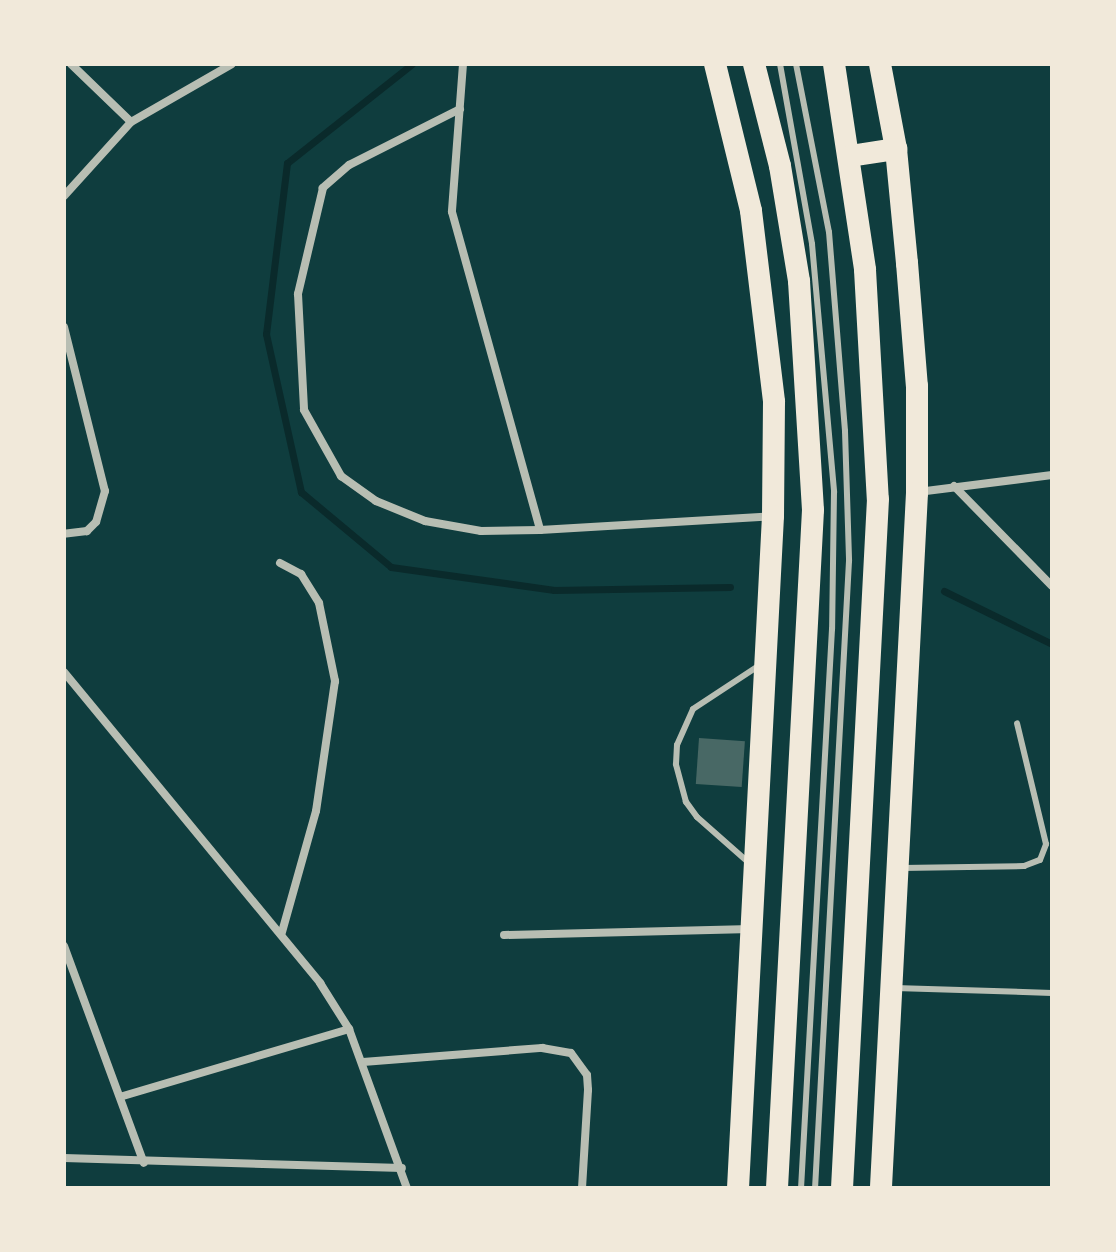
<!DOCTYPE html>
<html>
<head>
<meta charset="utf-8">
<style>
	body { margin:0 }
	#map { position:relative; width:1116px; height:1252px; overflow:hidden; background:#0f3d3e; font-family:"DM Sans",sans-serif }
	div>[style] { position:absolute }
	.stream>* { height:7px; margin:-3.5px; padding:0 3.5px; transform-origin:3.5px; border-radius:3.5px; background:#0a2a2b }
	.building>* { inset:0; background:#486865; transform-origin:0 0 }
	.service>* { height:6px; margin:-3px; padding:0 3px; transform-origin:3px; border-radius:3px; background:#b8beb3 }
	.minor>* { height:8px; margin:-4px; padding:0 4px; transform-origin:4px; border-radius:4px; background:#b8beb3 }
	.trunk>* { height:22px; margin:-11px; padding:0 11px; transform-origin:11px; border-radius:11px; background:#f1e9da }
	span { translate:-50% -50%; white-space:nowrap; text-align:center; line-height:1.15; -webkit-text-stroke:6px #f1e9da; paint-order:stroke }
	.frame { position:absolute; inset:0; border:66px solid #f1e9da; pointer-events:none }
</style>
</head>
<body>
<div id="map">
	<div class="stream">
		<div style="left:412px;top:64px;width:159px;rotate:141.6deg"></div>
		<div style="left:287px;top:163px;width:172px;rotate:97deg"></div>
		<div style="left:266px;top:334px;width:162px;rotate:77.5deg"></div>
		<div style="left:301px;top:492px;width:117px;rotate:39.8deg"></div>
		<div style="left:391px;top:567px;width:165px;rotate:8deg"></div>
		<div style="left:554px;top:590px;width:176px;rotate:-1deg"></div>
		<div style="left:944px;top:591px;width:120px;rotate:26.1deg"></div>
	</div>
	<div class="building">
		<div style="left:699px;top:738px;width:46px;height:46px;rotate:4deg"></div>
	</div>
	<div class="service">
		<div style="left:780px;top:64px;width:183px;rotate:79.9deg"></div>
		<div style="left:812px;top:244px;width:249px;rotate:84.9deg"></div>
		<div style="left:834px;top:492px;width:137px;rotate:90.8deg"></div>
		<div style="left:832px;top:629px;width:560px;rotate:93.17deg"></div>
		<div style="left:796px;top:64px;width:171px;rotate:78.9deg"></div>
		<div style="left:829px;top:232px;width:200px;rotate:85.4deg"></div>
		<div style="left:845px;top:431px;width:130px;rotate:88.2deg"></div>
		<div style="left:849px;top:561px;width:628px;rotate:93.1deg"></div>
		<div style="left:748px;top:862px;width:68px;rotate:-138.6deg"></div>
		<div style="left:697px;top:817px;width:19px;rotate:-126deg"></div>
		<div style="left:686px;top:802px;width:39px;rotate:-105deg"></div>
		<div style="left:676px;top:764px;width:19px;rotate:-87deg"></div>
		<div style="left:677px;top:745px;width:39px;rotate:-66deg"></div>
		<div style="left:693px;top:709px;width:80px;rotate:-33.3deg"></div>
		<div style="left:902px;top:868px;width:122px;rotate:-0.9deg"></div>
		<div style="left:1024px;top:866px;width:17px;rotate:-21deg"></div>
		<div style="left:1040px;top:860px;width:17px;rotate:-69deg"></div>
		<div style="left:1046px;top:844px;width:124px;rotate:-103.5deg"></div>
		<div style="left:895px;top:988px;width:157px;rotate:1.8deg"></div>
	</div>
	<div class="minor">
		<div style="left:71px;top:64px;width:83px;rotate:44deg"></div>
		<div style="left:463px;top:64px;width:148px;rotate:94.3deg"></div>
		<div style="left:452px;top:212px;width:330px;rotate:74.5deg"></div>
		<div style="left:540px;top:530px;width:233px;rotate:-3.4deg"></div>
		<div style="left:460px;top:109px;width:124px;rotate:153.2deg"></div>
		<div style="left:349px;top:165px;width:35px;rotate:139deg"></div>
		<div style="left:323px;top:188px;width:109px;rotate:103.3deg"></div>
		<div style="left:298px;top:294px;width:116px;rotate:87deg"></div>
		<div style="left:304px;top:410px;width:76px;rotate:60.7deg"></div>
		<div style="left:341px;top:476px;width:43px;rotate:35.5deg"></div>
		<div style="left:376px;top:501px;width:53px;rotate:22.2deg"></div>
		<div style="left:425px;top:521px;width:57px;rotate:10.1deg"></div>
		<div style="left:481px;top:531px;width:59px;rotate:-1deg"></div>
		<div style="left:64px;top:196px;width:100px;rotate:-47.8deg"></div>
		<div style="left:131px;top:122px;width:116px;rotate:-29.9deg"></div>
		<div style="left:64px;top:327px;width:169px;rotate:76deg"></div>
		<div style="left:105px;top:491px;width:32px;rotate:106deg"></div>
		<div style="left:96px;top:522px;width:13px;rotate:135deg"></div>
		<div style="left:87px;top:531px;width:23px;rotate:173deg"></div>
		<div style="left:954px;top:486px;width:140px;rotate:45.6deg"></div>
		<div style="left:918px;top:492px;width:135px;rotate:-7.2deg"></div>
		<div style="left:280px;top:563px;width:24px;rotate:28deg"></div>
		<div style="left:301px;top:574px;width:34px;rotate:58deg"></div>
		<div style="left:319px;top:603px;width:80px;rotate:78.4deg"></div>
		<div style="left:335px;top:681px;width:131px;rotate:98.3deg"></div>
		<div style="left:316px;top:811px;width:126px;rotate:105.7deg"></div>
		<div style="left:64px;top:672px;width:403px;rotate:50.5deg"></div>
		<div style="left:320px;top:983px;width:54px;rotate:57.8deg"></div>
		<div style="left:349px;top:1029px;width:169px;rotate:70deg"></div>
		<div style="left:504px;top:935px;width:247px;rotate:-1.4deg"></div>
		<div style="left:64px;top:946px;width:231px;rotate:69.8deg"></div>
		<div style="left:363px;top:1062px;width:180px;rotate:-4.5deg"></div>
		<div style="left:542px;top:1048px;width:29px;rotate:10deg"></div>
		<div style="left:571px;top:1053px;width:27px;rotate:54deg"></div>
		<div style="left:587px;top:1075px;width:15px;rotate:86deg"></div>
		<div style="left:588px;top:1090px;width:98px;rotate:93.5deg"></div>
		<div style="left:123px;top:1096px;width:236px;rotate:-16.5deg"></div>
		<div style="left:64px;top:1158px;width:338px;rotate:1.7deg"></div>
	</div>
	<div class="trunk">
		<div style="left:715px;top:64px;width:151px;rotate:76.2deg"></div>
		<div style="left:751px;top:211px;width:192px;rotate:83.1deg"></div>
		<div style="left:774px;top:402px;width:114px;rotate:90.5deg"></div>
		<div style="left:773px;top:516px;width:673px;rotate:92.98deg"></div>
		<div style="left:754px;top:64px;width:105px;rotate:75.7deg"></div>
		<div style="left:780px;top:166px;width:117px;rotate:80.6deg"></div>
		<div style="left:799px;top:281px;width:229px;rotate:86.5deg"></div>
		<div style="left:813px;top:510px;width:679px;rotate:93.04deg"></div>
		<div style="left:834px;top:64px;width:208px;rotate:81.4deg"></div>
		<div style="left:865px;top:270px;width:229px;rotate:86.8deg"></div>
		<div style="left:878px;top:499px;width:690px;rotate:92.99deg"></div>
		<div style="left:880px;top:64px;width:86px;rotate:79.3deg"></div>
		<div style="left:896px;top:149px;width:115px;rotate:84.5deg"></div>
		<div style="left:907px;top:263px;width:123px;rotate:85.4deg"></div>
		<div style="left:917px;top:386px;width:107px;rotate:90deg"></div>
		<div style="left:917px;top:493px;width:696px;rotate:92.97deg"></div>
		<div style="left:850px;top:156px;width:47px;rotate:-8.7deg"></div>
	</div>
	<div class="frame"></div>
</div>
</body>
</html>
